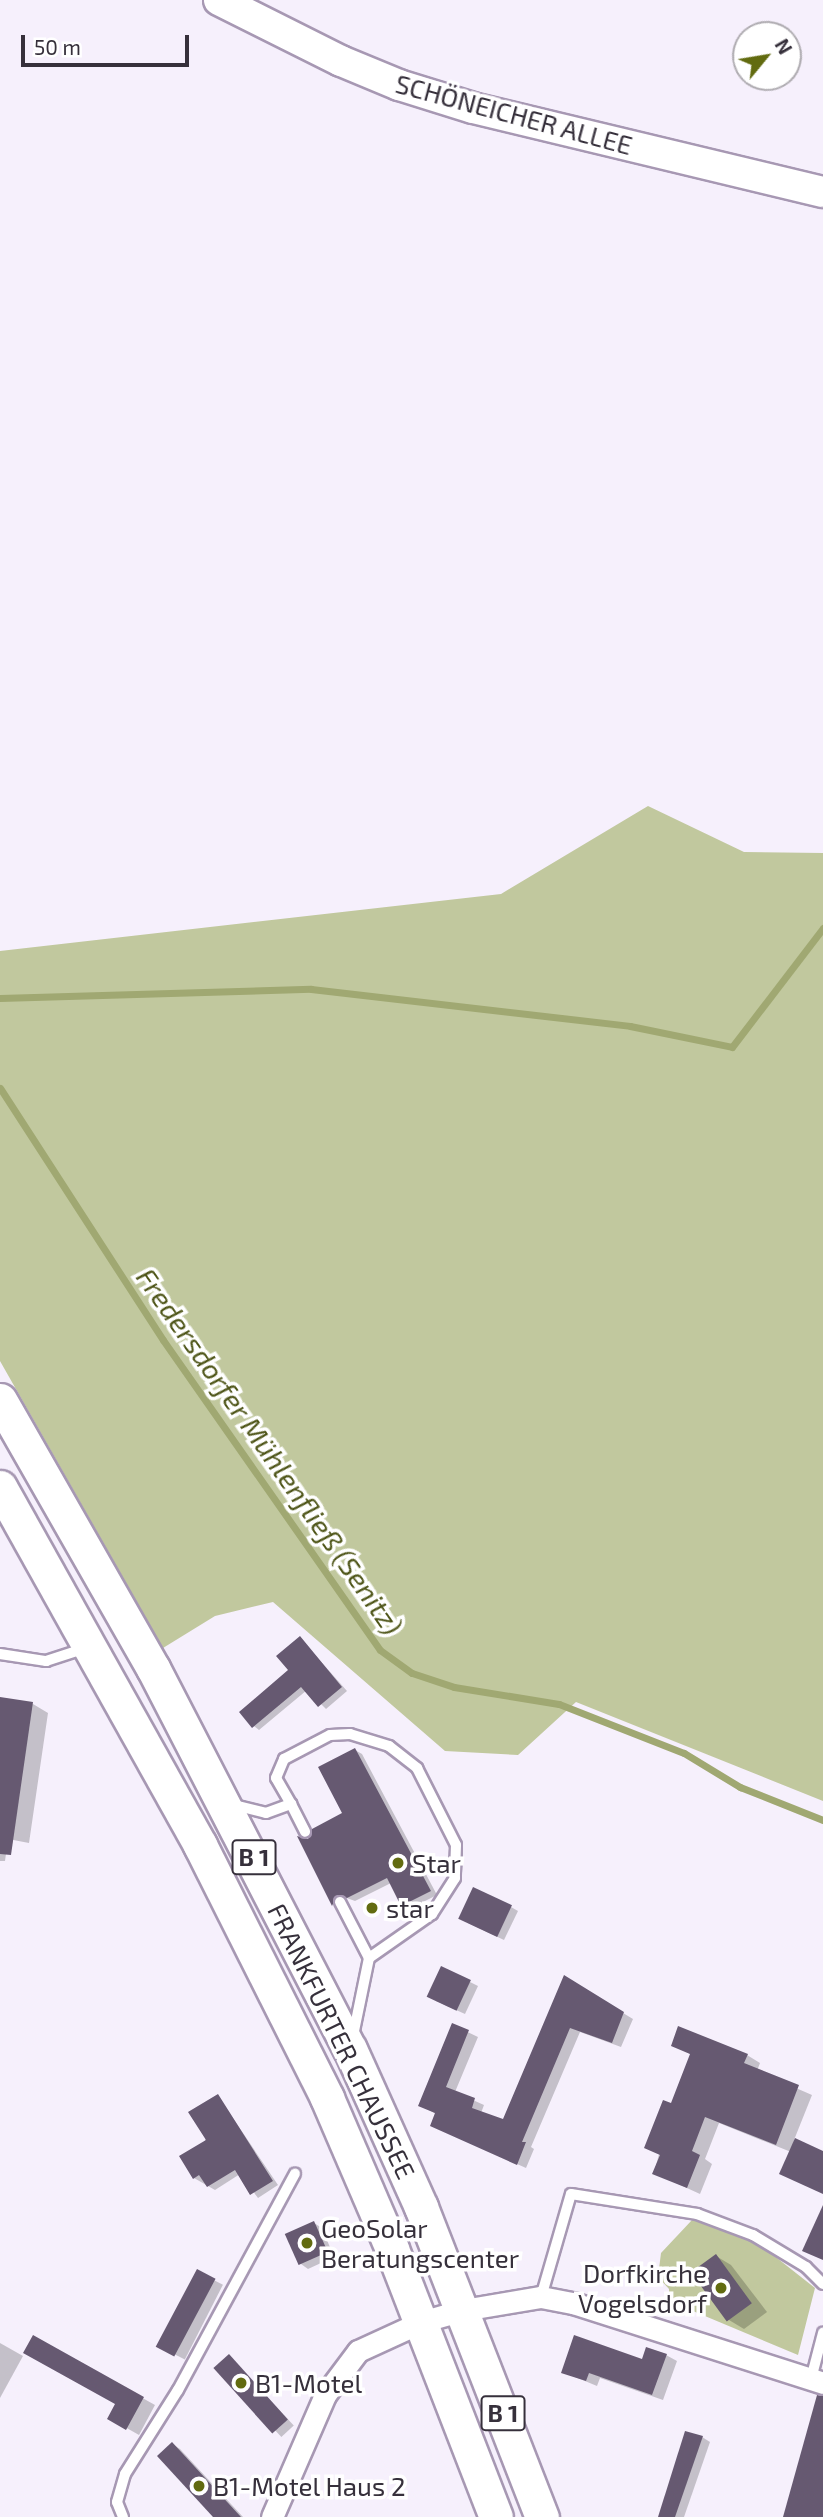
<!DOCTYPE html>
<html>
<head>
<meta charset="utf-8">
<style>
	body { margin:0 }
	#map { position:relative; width:823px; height:2517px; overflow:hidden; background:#f6f0fc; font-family:"Exo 2",sans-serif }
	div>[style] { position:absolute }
	.green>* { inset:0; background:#c1c89e }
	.shadow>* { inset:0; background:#0003; transform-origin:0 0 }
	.stream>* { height:7px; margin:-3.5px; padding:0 3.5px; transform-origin:3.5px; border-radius:3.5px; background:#a0a872 }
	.building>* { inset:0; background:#665971; transform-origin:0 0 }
	.roads { filter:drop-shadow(2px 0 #a798b3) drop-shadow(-2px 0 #a798b3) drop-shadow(0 2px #a798b3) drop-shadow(0 -2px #a798b3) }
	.lane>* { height:10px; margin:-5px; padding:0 5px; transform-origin:5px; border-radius:5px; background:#fff }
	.street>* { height:21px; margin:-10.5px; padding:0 10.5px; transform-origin:10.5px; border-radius:10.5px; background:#fff }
	.secondary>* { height:30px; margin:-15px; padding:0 15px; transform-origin:15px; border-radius:15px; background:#fff }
	.primary>* { height:33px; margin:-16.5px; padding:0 16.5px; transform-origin:16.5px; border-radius:16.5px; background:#fff }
	.dots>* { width:19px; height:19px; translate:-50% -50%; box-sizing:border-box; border:4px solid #fff; border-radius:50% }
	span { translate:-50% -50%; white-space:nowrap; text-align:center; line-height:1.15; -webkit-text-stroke:7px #fff; paint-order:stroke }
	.shield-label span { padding:2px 5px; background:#fff; border:2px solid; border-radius:5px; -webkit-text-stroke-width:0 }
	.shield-label { font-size:24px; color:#36303b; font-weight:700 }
	.street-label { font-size:26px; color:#36303b }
	.poi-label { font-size:26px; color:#36303b }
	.left { translate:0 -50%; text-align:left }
	.right { translate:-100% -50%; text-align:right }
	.water-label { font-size:28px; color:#4f5619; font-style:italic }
	.north { position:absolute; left:732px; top:21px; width:70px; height:70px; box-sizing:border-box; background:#fff; border:2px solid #afacb1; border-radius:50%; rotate:60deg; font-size:19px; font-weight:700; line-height:28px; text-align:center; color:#36303b }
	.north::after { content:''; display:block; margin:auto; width:24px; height:32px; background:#626b10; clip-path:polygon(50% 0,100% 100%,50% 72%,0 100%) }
	.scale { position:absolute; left:21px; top:35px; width:168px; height:32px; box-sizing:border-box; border:4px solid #36303b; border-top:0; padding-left:9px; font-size:21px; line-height:24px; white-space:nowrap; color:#36303b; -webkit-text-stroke:5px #fff; paint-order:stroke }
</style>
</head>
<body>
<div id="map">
	<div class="green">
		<div style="clip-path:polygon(648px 806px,744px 852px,823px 853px,823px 1801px,576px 1702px,518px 1755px,445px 1751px,273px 1602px,215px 1616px,163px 1648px,0 1361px,0 951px,501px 894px)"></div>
		<div style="clip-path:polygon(692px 2220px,749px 2236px,815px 2288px,798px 2355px,669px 2301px,669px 2289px,658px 2277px,661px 2253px)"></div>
	</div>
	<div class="shadow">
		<div style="clip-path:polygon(300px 1638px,347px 1691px,326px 1709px,307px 1690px,259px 1730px,254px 1726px,290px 1671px)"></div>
		<div style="clip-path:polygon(0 1699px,33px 1704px,48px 1713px,29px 1843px,8px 1839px,5px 1861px,0 1861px)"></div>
		<div style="clip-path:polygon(355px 1750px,362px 1754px,437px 1895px,409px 1909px,391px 1883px,355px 1901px,344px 1897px,341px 1908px,334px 1904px,300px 1839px,309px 1841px,344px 1814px)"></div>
		<div style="clip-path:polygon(511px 1907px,518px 1911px,504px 1940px,468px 1923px)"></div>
		<div style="clip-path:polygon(565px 1978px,633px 2019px,621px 2047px,580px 2032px,531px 2147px,534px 2149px,526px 2168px,441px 2130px,436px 2114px,429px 2110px,453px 2025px,478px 2037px,455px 2092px,484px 2105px,481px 2113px,504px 2122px)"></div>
		<div style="clip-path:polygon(470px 1982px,478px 1986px,465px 2014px,436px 2001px)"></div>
		<div style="clip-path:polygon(673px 2045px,747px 2055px,760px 2063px,757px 2071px,812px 2095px,794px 2140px,823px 2153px,823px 2193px,791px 2152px,719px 2123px,705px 2159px,712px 2164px,700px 2194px,654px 2173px,672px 2105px,692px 2055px)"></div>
		<div style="clip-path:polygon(218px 2096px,278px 2185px,258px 2198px,240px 2174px,215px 2190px,194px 2178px)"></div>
		<div style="clip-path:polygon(314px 2223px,322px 2228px,334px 2257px,308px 2269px,301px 2264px)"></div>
		<div style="clip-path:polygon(716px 2256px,731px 2265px,767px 2312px,744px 2329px,729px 2320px)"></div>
		<div style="left:198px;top:2272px;width:28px;height:84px;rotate:27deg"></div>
		<div style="clip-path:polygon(33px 2337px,155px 2405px,139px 2435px,109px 2418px,118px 2403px)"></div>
		<div style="clip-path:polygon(0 2343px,23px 2356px,0 2398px)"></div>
		<div style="clip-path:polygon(666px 2355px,677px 2361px,663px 2400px,600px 2378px,597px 2386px,563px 2372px)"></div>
		<div style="left:229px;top:2356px;width:95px;height:17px;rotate:47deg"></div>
		<div style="clip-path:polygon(702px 2437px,710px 2442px,684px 2517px,660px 2517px)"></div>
		<div style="clip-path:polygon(172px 2444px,180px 2449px,243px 2517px,216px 2517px)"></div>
	</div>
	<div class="stream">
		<div style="left:0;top:998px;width:311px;rotate:-1.7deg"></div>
		<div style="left:311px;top:989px;width:321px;rotate:6.6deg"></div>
		<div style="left:630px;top:1026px;width:104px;rotate:11.6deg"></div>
		<div style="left:732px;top:1047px;width:150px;rotate:-52.6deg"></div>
		<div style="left:0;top:1088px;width:300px;rotate:57.1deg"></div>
		<div style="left:163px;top:1340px;width:378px;rotate:55deg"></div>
		<div style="left:380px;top:1650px;width:39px;rotate:36deg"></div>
		<div style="left:412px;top:1673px;width:44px;rotate:18.4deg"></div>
		<div style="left:454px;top:1687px;width:106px;rotate:9.2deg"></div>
		<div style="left:559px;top:1704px;width:134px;rotate:21.4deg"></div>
		<div style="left:684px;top:1753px;width:66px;rotate:31.3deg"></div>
		<div style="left:740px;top:1787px;width:89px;rotate:21.7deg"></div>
	</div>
	<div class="building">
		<div style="clip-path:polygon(300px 1636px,342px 1687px,318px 1707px,301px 1687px,252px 1728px,239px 1712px,288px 1670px,276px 1656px)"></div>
		<div style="clip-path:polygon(0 1697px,33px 1702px,11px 1855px,0 1854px)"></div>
		<div style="clip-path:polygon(355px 1748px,431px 1891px,401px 1906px,387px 1878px,347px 1898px,337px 1895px,332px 1906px,297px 1836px,308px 1839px,312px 1829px,342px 1813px,318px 1767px)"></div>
		<div style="left:473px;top:1887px;width:43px;height:35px;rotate:25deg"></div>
		<div style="left:441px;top:1966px;width:33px;height:34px;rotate:25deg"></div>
		<div style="clip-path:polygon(564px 1975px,624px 2012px,612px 2043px,570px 2028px,522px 2142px,526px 2142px,517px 2165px,430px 2126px,435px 2113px,418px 2106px,452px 2023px,469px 2030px,446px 2087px,475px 2098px,472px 2108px,503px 2119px)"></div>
		<div style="clip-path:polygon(678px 2026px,748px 2054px,744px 2063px,799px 2085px,776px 2145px,705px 2117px,692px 2151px,700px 2155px,687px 2188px,652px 2174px,660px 2155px,644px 2148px,663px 2100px,671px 2103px,690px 2054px,671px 2046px)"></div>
		<div style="clip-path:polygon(218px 2094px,273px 2181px,250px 2195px,235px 2170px,207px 2187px,199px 2175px,193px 2179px,179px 2156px,206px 2140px,188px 2112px)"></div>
		<div style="clip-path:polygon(795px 2138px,823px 2151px,823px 2194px,779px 2174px)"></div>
		<div style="clip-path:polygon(823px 2205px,823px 2260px,802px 2251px)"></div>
		<div style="left:314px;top:2221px;width:34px;height:32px;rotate:66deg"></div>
		<div style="left:716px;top:2254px;width:61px;height:31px;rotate:54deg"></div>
		<div style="left:197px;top:2269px;width:21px;height:88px;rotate:28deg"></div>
		<div style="clip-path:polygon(33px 2335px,144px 2397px,126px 2430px,107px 2419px,115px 2404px,23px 2353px)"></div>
		<div style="clip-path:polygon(574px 2335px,642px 2359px,646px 2347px,667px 2354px,652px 2395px,589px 2373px,586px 2381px,561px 2373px)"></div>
		<div style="left:229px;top:2354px;width:88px;height:21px;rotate:48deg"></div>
		<div style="clip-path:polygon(817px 2395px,823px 2396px,823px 2517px,783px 2517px)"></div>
		<div style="clip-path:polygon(685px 2431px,703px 2436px,675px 2517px,658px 2517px)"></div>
		<div style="clip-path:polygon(172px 2442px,241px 2517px,213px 2517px,157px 2456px)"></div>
	</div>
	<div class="roads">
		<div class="lane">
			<div style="left:0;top:1654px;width:47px;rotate:8.7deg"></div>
			<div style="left:46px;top:1661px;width:42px;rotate:-18deg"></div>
			<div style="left:230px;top:1804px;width:37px;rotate:14deg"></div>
			<div style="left:266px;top:1813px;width:27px;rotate:-20deg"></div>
			<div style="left:291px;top:1804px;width:31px;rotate:63deg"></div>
			<div style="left:291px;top:1804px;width:30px;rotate:-120deg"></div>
			<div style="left:276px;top:1778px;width:21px;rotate:-67deg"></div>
			<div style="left:284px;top:1759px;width:52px;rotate:-27.6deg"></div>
			<div style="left:330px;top:1735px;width:20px;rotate:-3deg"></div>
			<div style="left:350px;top:1734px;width:41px;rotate:17.1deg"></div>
			<div style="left:389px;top:1746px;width:36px;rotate:38deg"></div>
			<div style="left:417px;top:1768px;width:86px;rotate:63.1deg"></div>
			<div style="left:456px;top:1845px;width:33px;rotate:92deg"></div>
			<div style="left:455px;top:1878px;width:43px;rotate:122.6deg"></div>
			<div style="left:432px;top:1914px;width:77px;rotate:145.1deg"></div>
			<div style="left:340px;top:1902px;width:63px;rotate:62.6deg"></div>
			<div style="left:369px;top:1958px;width:80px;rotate:101.6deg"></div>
			<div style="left:541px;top:2297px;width:107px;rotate:-73.8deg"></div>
			<div style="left:571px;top:2194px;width:128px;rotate:9deg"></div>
			<div style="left:697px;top:2214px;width:60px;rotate:20.6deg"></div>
			<div style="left:753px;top:2235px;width:62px;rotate:31.1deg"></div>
			<div style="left:806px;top:2267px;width:24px;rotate:45deg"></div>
			<div style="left:811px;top:2379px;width:48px;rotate:-75.4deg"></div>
			<div style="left:123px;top:2517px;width:16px;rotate:-112deg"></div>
			<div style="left:117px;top:2502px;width:29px;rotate:-74deg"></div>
			<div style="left:125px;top:2474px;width:99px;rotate:-57.8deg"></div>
			<div style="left:178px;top:2390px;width:246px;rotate:-61.6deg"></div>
		</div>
		<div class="street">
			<div style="left:272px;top:2517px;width:133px;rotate:-66.5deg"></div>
			<div style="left:325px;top:2395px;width:55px;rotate:-53.1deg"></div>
			<div style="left:358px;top:2351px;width:69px;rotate:-24.7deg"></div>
			<div style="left:421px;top:2322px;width:44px;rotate:-15.9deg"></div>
			<div style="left:463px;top:2310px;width:79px;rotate:-9.5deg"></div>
			<div style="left:541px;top:2297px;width:33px;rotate:11deg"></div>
			<div style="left:573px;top:2303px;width:262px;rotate:17.7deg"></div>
		</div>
		<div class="secondary">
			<div style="left:219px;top:0;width:136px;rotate:26.6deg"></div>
			<div style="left:341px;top:61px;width:63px;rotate:22.5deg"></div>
			<div style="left:399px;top:85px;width:77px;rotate:17.3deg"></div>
			<div style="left:473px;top:108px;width:360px;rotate:13.5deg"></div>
		</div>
		<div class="primary">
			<div style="left:0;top:1400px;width:309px;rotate:60.3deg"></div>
			<div style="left:153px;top:1668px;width:429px;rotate:62.7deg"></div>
			<div style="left:350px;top:2049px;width:173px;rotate:65.8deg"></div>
			<div style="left:421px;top:2207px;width:333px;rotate:68.7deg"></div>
			<div style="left:0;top:1487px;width:410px;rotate:60.8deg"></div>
			<div style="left:200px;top:1845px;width:283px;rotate:63.3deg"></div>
			<div style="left:327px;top:2098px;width:164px;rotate:66.7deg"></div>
			<div style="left:392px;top:2249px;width:287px;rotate:68.8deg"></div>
		</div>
	</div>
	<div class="dots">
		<div style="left:398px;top:1863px;background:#626b10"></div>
		<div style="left:372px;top:1908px;background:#626b10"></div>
		<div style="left:307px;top:2243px;background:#626b10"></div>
		<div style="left:721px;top:2288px;background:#626b10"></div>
		<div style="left:241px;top:2383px;background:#626b10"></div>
		<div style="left:199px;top:2486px;background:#626b10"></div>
	</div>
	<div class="shield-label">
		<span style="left:254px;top:1857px">B 1</span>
		<span style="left:503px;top:2413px">B 1</span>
	</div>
	<div class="street-label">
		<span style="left:514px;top:114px;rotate:15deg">SCHÖNEICHER ALLEE</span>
		<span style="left:342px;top:2041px;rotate:64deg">FRANKFURTER CHAUSSEE</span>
	</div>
	<div class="poi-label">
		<span class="left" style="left:412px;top:1863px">Star</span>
		<span class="left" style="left:386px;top:1908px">star</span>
		<span class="left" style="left:321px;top:2243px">GeoSolar<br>Beratungscenter</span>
		<span class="right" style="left:707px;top:2288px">Dorfkirche<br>Vogelsdorf</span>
		<span class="left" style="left:255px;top:2383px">B1-Motel</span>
		<span class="left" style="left:213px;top:2486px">B1-Motel Haus 2</span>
	</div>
	<div class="water-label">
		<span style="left:270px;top:1451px;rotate:55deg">Fredersdorfer Mühlenfließ (Senitz)</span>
	</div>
	<div class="north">N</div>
	<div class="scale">50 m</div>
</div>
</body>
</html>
